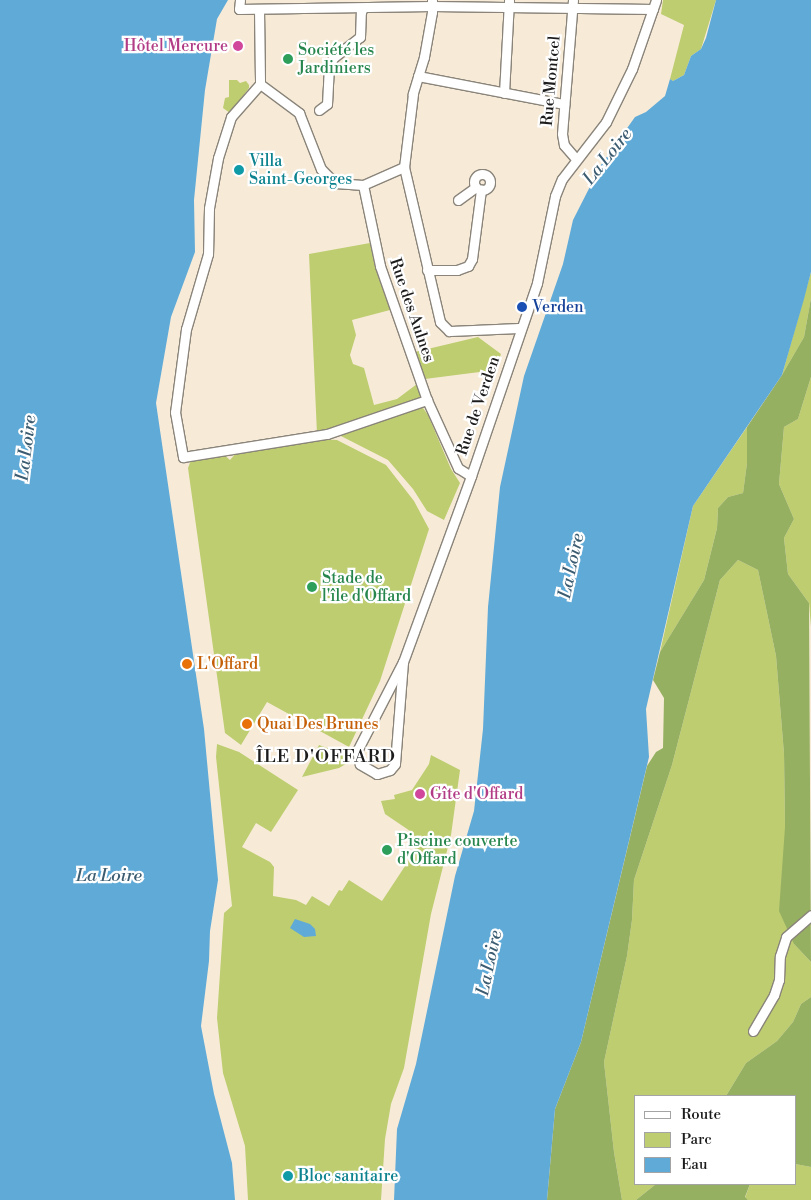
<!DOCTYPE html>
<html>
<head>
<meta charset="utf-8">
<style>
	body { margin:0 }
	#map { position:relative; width:811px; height:1200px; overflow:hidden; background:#f7ebd8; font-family:"Libre Bodoni",serif }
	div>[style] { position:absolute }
	.green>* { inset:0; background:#bdcd70 }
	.forest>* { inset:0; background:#96b062 }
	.water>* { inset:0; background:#60aad8 }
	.roads { filter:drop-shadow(1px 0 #8a847a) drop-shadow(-1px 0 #8a847a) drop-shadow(0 1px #8a847a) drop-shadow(0 -1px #8a847a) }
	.minor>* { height:9px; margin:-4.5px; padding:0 4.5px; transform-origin:4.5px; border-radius:4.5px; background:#fff }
	.minor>.ring { margin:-4.5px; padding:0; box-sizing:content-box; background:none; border:9px solid #fff; border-radius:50% }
	.dots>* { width:14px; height:14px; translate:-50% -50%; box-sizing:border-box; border:2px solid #fff; border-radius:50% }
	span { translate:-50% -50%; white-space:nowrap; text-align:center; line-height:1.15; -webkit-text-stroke:4.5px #fff; paint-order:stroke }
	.hotel-label { font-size:16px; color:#b23c85 }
	.right { translate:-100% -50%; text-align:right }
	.left { translate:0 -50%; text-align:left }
	.leisure-label { font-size:16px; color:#27864d }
	.street-label { font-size:16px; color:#1c1c1c }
	.culture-label { font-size:16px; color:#0d838f }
	.transit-label { font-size:16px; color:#164399 }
	.food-label { font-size:16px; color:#c56008 }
	.water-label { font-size:18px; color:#3b5c71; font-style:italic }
	.neighbourhood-label { font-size:18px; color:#1c1c1c; letter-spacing:1px }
	.legend { position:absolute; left:634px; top:1095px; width:162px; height:90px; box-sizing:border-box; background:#fff; border:1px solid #a4a4a4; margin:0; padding:6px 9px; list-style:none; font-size:15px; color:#1c1c1c }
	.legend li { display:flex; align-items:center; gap:10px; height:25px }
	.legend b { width:25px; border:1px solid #a4a4a4 }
</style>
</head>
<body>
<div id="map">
	<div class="green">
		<div style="clip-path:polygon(663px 0,716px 0,701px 49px,691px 56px,684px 75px,673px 81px,670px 79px,684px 25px,661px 14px)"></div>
		<div style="clip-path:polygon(229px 80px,237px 80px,240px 83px,246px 81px,249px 85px,249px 88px,230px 113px,223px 108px,225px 98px,229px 97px)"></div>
		<div style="clip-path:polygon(370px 243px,375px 267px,390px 310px,352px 320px,356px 335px,350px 355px,353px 364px,364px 368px,374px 405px,397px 399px,417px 384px,421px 398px,317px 434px,309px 254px)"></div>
		<div style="clip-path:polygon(811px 272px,811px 298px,804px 337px,782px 375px)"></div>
		<div style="clip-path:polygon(478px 337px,501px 354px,495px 370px,425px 379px,415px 352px)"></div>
		<div style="clip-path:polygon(811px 377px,811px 627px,809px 603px,788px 574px,784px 538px,794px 519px,779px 484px,784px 427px,798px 419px)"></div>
		<div style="clip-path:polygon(415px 407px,423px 408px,428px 415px,451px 469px,460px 483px,444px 520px,427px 511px,413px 489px,388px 460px,337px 434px)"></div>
		<div style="clip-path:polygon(747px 427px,747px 463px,743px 493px,728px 497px,718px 508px,717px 528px,704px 580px,660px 652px,693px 506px)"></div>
		<div style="clip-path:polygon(319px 439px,337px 440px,386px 465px,414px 501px,429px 529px,380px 681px,349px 747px,267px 702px,241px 745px,225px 733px,188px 468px,191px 460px,223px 454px,230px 460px,237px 452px)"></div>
		<div style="clip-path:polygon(738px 560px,758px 570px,776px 656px,784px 754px,785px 827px,794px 944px,811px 962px,811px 997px,801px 1004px,793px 1022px,777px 1041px,746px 1063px,726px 1096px,635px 1096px,635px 1184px,656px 1184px,636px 1200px,622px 1200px,614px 1152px,604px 1062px,627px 956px,632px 920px,634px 880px,672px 765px,720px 580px)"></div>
		<div style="clip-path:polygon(217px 744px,239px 752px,298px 790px,271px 832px,256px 823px,242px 847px,270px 862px,274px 867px,273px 896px,296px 900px,306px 905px,312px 896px,329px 906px,339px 890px,342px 891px,349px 880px,382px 901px,413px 854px,417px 841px,413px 833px,385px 814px,381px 801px,395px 799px,394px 795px,412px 790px,429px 764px,431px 755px,460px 770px,451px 835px,431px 914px,404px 1068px,391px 1104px,385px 1139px,381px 1200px,248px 1200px,245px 1146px,223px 1073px,217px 1018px,224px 913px,232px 906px,216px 757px)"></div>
		<div style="clip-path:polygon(319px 745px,346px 755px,349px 762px,339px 768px,302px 777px)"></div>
		<div style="clip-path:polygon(795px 1164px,811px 1167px,811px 1200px,748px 1200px,745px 1198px,750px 1184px,795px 1184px)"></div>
	</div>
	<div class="forest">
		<div style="clip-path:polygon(811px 298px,811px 377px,798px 419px,784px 427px,779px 484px,794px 519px,784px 538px,788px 574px,809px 603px,811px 962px,794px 944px,779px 911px,785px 827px,784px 754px,776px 656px,758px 570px,738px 560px,720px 580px,672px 765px,634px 880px,632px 920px,627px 956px,604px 1062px,614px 1152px,622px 1200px,547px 1200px,555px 1109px,581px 1042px,647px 766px,656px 752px,663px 748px,664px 698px,653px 680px,660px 652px,704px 580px,717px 528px,718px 508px,728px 497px,743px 493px,747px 463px,747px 427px,782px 375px,804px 337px)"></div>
		<div style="clip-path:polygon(811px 997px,811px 1167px,795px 1164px,795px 1096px,726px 1096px,746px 1063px,777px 1041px,793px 1022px,801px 1004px)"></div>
		<div style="clip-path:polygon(656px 1184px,750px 1184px,745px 1197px,748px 1200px,636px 1200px)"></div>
	</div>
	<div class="water">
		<div style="clip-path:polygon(0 0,228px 0,217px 19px,205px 90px,194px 200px,195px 252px,171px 317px,156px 403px,204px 729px,218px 880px,210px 931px,209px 961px,201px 1026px,214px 1094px,232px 1163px,235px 1200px,0 1200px)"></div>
		<div style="clip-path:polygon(716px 0,811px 0,811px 272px,804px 299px,782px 375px,693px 506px,646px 709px,649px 757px,581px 1042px,555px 1109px,547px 1200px,394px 1200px,397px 1129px,416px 1064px,455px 876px,474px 811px,483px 729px,488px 607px,500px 487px,524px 376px,563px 264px,573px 220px,601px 165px,635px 117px,646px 112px,665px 96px,670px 79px,673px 81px,684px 75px,691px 56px,701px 49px,706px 38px)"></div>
		<div style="clip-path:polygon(295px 919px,310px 924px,315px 929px,316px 936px,304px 937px,290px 928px)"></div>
	</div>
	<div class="roads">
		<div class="minor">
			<div style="left:240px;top:0;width:9px;rotate:96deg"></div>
			<div style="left:239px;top:9px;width:193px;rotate:-0.9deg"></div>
			<div style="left:432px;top:6px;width:221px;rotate:0.8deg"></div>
			<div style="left:432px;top:0;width:12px;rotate:90deg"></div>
			<div style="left:432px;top:12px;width:46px;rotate:100.1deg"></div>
			<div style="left:424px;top:57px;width:39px;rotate:107deg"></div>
			<div style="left:413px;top:94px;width:74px;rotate:97deg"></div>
			<div style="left:404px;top:167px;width:159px;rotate:76.9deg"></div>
			<div style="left:440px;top:322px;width:13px;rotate:45deg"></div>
			<div style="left:449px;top:331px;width:71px;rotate:-2.4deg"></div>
			<div style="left:573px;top:0;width:134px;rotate:94.7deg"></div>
			<div style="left:562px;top:134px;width:11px;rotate:80deg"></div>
			<div style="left:564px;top:145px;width:18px;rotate:49deg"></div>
			<div style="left:259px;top:9px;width:75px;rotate:89.2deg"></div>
			<div style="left:418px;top:76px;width:149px;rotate:10.9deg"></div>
			<div style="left:260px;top:84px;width:44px;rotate:131.3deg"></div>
			<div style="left:231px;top:117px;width:43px;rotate:107.6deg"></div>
			<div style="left:218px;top:158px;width:51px;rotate:100.2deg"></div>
			<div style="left:209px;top:208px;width:46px;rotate:91.2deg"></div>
			<div style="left:208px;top:254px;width:78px;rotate:106.3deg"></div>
			<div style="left:186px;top:329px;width:84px;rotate:97.5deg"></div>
			<div style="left:175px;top:412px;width:46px;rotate:79.9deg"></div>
			<div style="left:183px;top:457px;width:146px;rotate:-9.1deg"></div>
			<div style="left:327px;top:434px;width:106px;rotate:-18.8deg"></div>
			<div style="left:260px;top:84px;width:49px;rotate:36.6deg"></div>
			<div style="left:299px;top:113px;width:60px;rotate:68.6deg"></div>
			<div style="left:321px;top:169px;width:20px;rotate:45deg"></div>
			<div style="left:335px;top:183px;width:28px;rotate:4deg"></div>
			<div style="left:363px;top:185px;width:45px;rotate:-23.7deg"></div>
			<div style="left:504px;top:93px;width:93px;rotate:-86.9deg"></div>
			<div style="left:319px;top:110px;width:10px;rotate:-37deg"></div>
			<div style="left:327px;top:104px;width:37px;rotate:-87deg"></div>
			<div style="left:329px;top:67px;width:10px;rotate:-66deg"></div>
			<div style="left:333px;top:58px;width:34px;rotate:-38deg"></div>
			<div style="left:360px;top:37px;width:25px;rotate:-88deg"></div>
			<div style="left:361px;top:12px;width:4px;rotate:-63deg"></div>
			<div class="ring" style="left:474px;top:174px;width:7px;height:7px"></div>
			<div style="left:363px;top:185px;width:83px;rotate:78.1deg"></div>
			<div style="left:380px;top:266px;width:142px;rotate:70.7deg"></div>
			<div style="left:427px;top:400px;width:75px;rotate:65.5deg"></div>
			<div style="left:458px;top:468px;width:15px;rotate:32deg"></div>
			<div style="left:458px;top:200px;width:22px;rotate:-36deg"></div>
			<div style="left:427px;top:270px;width:30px"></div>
			<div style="left:457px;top:270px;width:12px;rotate:-20deg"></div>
			<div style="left:468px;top:266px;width:8px;rotate:-60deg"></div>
			<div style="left:472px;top:259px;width:70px;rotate:-82.6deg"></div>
			<div style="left:403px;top:662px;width:102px;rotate:94.5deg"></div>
			<div style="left:395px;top:764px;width:8px;rotate:130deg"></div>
			<div style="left:390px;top:770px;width:14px;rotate:163deg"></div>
			<div style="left:377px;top:774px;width:20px;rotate:-150deg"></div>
			<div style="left:360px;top:764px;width:13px;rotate:-103deg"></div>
			<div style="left:357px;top:751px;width:100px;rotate:-62.7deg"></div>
			<div style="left:403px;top:662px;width:198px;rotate:-69.9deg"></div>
			<div style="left:471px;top:476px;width:204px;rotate:-71.1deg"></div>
			<div style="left:537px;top:283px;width:89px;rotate:-78.3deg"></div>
			<div style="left:555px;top:196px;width:18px;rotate:-68deg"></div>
			<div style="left:562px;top:179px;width:72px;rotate:-52.3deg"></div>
			<div style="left:606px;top:122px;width:59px;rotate:-63.9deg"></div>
			<div style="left:632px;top:69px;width:73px;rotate:-70.8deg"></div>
			<div style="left:753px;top:1031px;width:42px;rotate:-59.7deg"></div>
			<div style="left:774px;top:995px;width:16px;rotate:-72deg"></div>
			<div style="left:779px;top:980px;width:24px;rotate:-88deg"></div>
			<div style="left:780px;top:956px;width:20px;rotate:-72deg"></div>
			<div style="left:786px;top:937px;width:33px;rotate:-41deg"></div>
		</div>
	</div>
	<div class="dots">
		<div style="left:238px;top:46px;background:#d1479c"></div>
		<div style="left:288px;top:59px;background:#2e9e5b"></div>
		<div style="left:239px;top:170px;background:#0f9aa8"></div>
		<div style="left:522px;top:307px;background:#1a4fb4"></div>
		<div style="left:312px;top:587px;background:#2e9e5b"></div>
		<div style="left:187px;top:664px;background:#e8710a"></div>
		<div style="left:247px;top:724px;background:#e8710a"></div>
		<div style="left:420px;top:794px;background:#d1479c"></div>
		<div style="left:387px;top:850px;background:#2e9e5b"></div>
		<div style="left:288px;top:1176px;background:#0f9aa8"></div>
	</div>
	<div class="hotel-label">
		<span class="right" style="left:228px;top:46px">Hôtel Mercure</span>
		<span class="left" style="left:430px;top:794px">Gîte d'Offard</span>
	</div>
	<div class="leisure-label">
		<span class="left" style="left:298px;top:59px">Société les<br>Jardiniers</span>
		<span class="left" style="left:322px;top:587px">Stade de<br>l'île d'Offard</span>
		<span class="left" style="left:397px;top:850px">Piscine couverte<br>d'Offard</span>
	</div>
	<div class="street-label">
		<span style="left:551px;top:81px;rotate:-85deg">Rue Montcel</span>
		<span style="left:412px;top:310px;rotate:71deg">Rue des Aulnes</span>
		<span style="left:478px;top:406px;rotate:-71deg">Rue de Verden</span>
	</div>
	<div class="culture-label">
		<span class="left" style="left:249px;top:170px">Villa<br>Saint-Georges</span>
		<span class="left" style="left:298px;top:1176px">Bloc sanitaire</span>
	</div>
	<div class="transit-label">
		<span class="left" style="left:532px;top:307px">Verden</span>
	</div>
	<div class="food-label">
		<span class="left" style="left:197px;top:664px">L'Offard</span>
		<span class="left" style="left:257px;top:724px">Quai Des Brunes</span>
	</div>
	<div class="water-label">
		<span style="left:608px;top:157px;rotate:-51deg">La Loire</span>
		<span style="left:27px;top:448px;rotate:-83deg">La Loire</span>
		<span style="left:572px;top:566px;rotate:-78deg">La Loire</span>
		<span style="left:109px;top:876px">La Loire</span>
		<span style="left:490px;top:963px;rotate:-78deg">La Loire</span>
	</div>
	<div class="neighbourhood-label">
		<span style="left:326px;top:757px">ÎLE D'OFFARD</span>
	</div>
	<ul class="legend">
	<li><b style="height:6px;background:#fff"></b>Route</li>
	<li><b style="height:14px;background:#bdcd70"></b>Parc</li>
	<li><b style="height:14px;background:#60aad8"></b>Eau</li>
	</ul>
</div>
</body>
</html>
